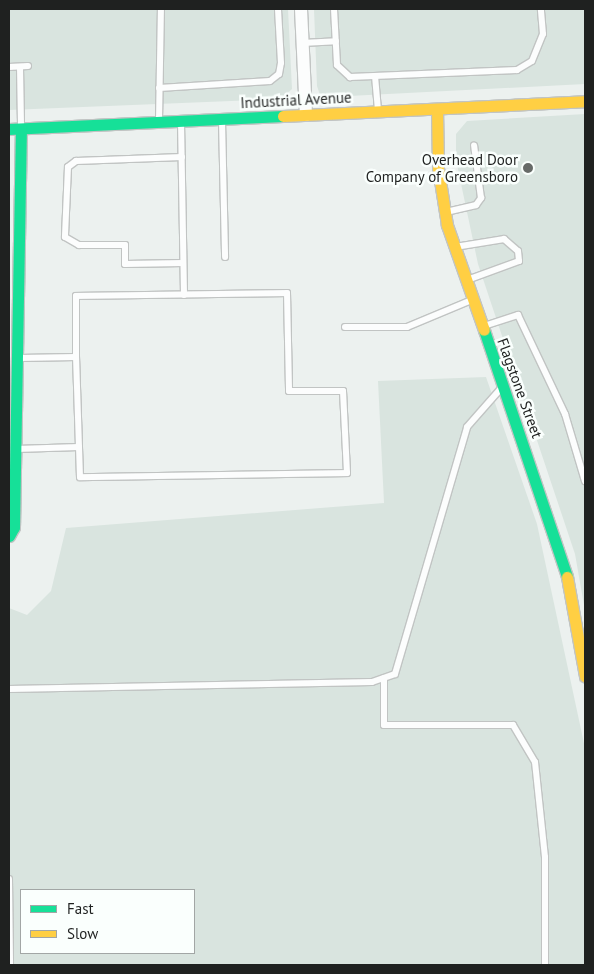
<!DOCTYPE html>
<html>
<head>
<meta charset="utf-8">
<style>
	body { margin:0 }
	#map { position:relative; width:594px; height:974px; overflow:hidden; background:#ecf1ef; font-family:"PT Sans",sans-serif }
	div>[style] { position:absolute }
	.built>* { inset:0; background:#d9e4df }
	.roads { filter:drop-shadow(1px 0 #c1c4c3) drop-shadow(-1px 0 #c1c4c3) drop-shadow(0 1px #c1c4c3) drop-shadow(0 -1px #c1c4c3) }
	.lane>* { height:6px; margin:-3px; padding:0 3px; transform-origin:3px; border-radius:3px; background:#fcfdfd }
	.street>* { height:12px; margin:-6px; padding:0 6px; transform-origin:6px; border-radius:6px; background:#fcfdfd }
	.fast>* { height:11px; margin:-5.5px; padding:0 5.5px; transform-origin:5.5px; border-radius:5.5px; background:#16e098 }
	.slow>* { height:11px; margin:-5.5px; padding:0 5.5px; transform-origin:5.5px; border-radius:5.5px; background:#ffcf43 }
	.dots>* { width:14px; height:14px; translate:-50% -50%; box-sizing:border-box; border:2px solid #fafffd; border-radius:50% }
	span { translate:-50% -50%; white-space:nowrap; text-align:center; line-height:1.15; -webkit-text-stroke:5px #fafffd; paint-order:stroke }
	.street-label { font-size:15px; color:#1f2120 }
	.poi-label { font-size:15px; color:#1f2120 }
	.right { translate:-100% -50%; text-align:right }
	.frame { position:absolute; inset:0; border:10px solid #1f2120; pointer-events:none }
	.legend { position:absolute; left:20px; top:889px; width:175px; height:65px; box-sizing:border-box; background:#fafffd; border:1px solid #a2a6a5; margin:0; padding:6px 9px; list-style:none; font-size:15px; color:#1f2120 }
	.legend li { display:flex; align-items:center; gap:10px; height:25px }
	.legend b { width:25px; border:1px solid #a2a6a5 }
</style>
</head>
<body>
<div id="map">
	<div class="built">
		<div style="clip-path:polygon(9px 9px,288px 9px,292px 89px,281px 99px,9px 110px)"></div>
		<div style="clip-path:polygon(314px 9px,585px 9px,585px 84px,329px 97px,320px 95px,317px 86px)"></div>
		<div style="clip-path:polygon(585px 114px,585px 611px,575px 554px,478px 264px,456px 160px,456px 134px,467px 121px)"></div>
		<div style="clip-path:polygon(evenodd,486px 377px,537px 524px,585px 748px,585px 965px,9px 965px,9px 608px,27px 615px,51px 591px,66px 528px,384px 503px,378px 381px,486px 377px,21px 890px,194px 890px,194px 953px,21px 953px,21px 890px)"></div>
	</div>
	<div class="roads">
		<div class="lane">
			<div style="left:334px;top:9px;width:56px;rotate:86.9deg"></div>
			<div style="left:337px;top:65px;width:18px;rotate:43deg"></div>
			<div style="left:350px;top:77px;width:167px;rotate:-2.4deg"></div>
			<div style="left:517px;top:70px;width:17px;rotate:-31deg"></div>
			<div style="left:532px;top:61px;width:29px;rotate:-68deg"></div>
			<div style="left:543px;top:34px;width:25px;rotate:-95deg"></div>
			<div style="left:302px;top:43px;width:34px;rotate:-3deg"></div>
			<div style="left:9px;top:67px;width:19px;rotate:-3deg"></div>
			<div style="left:20px;top:67px;width:60px;rotate:89deg"></div>
			<div style="left:375px;top:76px;width:33px;rotate:85deg"></div>
			<div style="left:159px;top:88px;width:111px;rotate:-3.6deg"></div>
			<div style="left:270px;top:81px;width:11px;rotate:-38deg"></div>
			<div style="left:279px;top:74px;width:11px;rotate:-80deg"></div>
			<div style="left:281px;top:63px;width:54px;rotate:-93.2deg"></div>
			<div style="left:159px;top:120px;width:111px;rotate:-89deg"></div>
			<div style="left:222px;top:121px;width:136px;rotate:88.7deg"></div>
			<div style="left:181px;top:122px;width:173px;rotate:89deg"></div>
			<div style="left:182px;top:157px;width:106px;rotate:177.8deg"></div>
			<div style="left:76px;top:161px;width:10px;rotate:143deg"></div>
			<div style="left:68px;top:167px;width:70px;rotate:92.5deg"></div>
			<div style="left:65px;top:237px;width:16px;rotate:30deg"></div>
			<div style="left:79px;top:245px;width:46px"></div>
			<div style="left:125px;top:245px;width:19px;rotate:90deg"></div>
			<div style="left:125px;top:264px;width:58px;rotate:-1deg"></div>
			<div style="left:446px;top:212px;width:31px;rotate:-13deg"></div>
			<div style="left:476px;top:205px;width:9px;rotate:-54deg"></div>
			<div style="left:481px;top:198px;width:53px;rotate:-97.5deg"></div>
			<div style="left:455px;top:247px;width:50px;rotate:-9.3deg"></div>
			<div style="left:504px;top:239px;width:18px;rotate:41deg"></div>
			<div style="left:518px;top:251px;width:10px;rotate:84deg"></div>
			<div style="left:519px;top:261px;width:55px;rotate:159.9deg"></div>
			<div style="left:484px;top:326px;width:36px;rotate:-18deg"></div>
			<div style="left:518px;top:315px;width:110px;rotate:64.6deg"></div>
			<div style="left:565px;top:414px;width:70px;rotate:73.4deg"></div>
			<div style="left:345px;top:327px;width:62px"></div>
			<div style="left:407px;top:327px;width:70px;rotate:-22.6deg"></div>
			<div style="left:19px;top:358px;width:57px;rotate:-1deg"></div>
			<div style="left:76px;top:357px;width:61px;rotate:-90deg"></div>
			<div style="left:76px;top:296px;width:211px;rotate:-0.8deg"></div>
			<div style="left:287px;top:293px;width:98px;rotate:88.8deg"></div>
			<div style="left:289px;top:391px;width:54px"></div>
			<div style="left:343px;top:391px;width:82px;rotate:87.2deg"></div>
			<div style="left:347px;top:473px;width:267px;rotate:179.1deg"></div>
			<div style="left:80px;top:477px;width:120px;rotate:-91.9deg"></div>
			<div style="left:16px;top:449px;width:63px;rotate:-1.8deg"></div>
			<div style="left:384px;top:678px;width:47px;rotate:90deg"></div>
			<div style="left:384px;top:725px;width:129px"></div>
			<div style="left:513px;top:725px;width:43px;rotate:59.3deg"></div>
			<div style="left:535px;top:762px;width:96px;rotate:84deg"></div>
			<div style="left:545px;top:857px;width:108px;rotate:90deg"></div>
			<div style="left:9px;top:689px;width:363px;rotate:-1.1deg"></div>
			<div style="left:372px;top:682px;width:24px;rotate:-19deg"></div>
			<div style="left:395px;top:674px;width:257px;rotate:-73.7deg"></div>
			<div style="left:467px;top:427px;width:55px;rotate:-48.7deg"></div>
			<div style="left:9px;top:879px;width:86px;rotate:89.3deg"></div>
		</div>
		<div class="street">
			<div style="left:301px;top:9px;width:106px;rotate:87.3deg"></div>
		</div>
		<div class="fast">
			<div style="left:9px;top:129px;width:274px;rotate:-2.7deg"></div>
			<div style="left:484px;top:330px;width:261px;rotate:71.4deg"></div>
			<div style="left:9px;top:536px;width:10px;rotate:-61deg"></div>
			<div style="left:14px;top:527px;width:398px;rotate:-89deg"></div>
		</div>
		<div class="slow">
			<div style="left:437px;top:109px;width:59px;rotate:89deg"></div>
			<div style="left:438px;top:168px;width:58px;rotate:81deg"></div>
			<div style="left:447px;top:225px;width:111px;rotate:70.6deg"></div>
			<div style="left:283px;top:116px;width:302px;rotate:-2.8deg"></div>
			<div style="left:567px;top:577px;width:101px;rotate:79.7deg"></div>
		</div>
	</div>
	<div class="dots">
		<div style="left:528px;top:168px;background:#676a68"></div>
	</div>
	<div class="street-label">
		<span style="left:296px;top:100px;rotate:-3deg">Industrial Avenue</span>
		<span style="left:520px;top:388px;rotate:70deg">Flagstone Street</span>
	</div>
	<div class="poi-label">
		<span class="right" style="left:518px;top:168px">Overhead Door<br>Company of Greensboro</span>
	</div>
	<div class="frame"></div>
	<ul class="legend">
	<li><b style="height:6px;background:#16e098"></b>Fast</li>
	<li><b style="height:6px;background:#ffcf43"></b>Slow</li>
	</ul>
</div>
</body>
</html>
